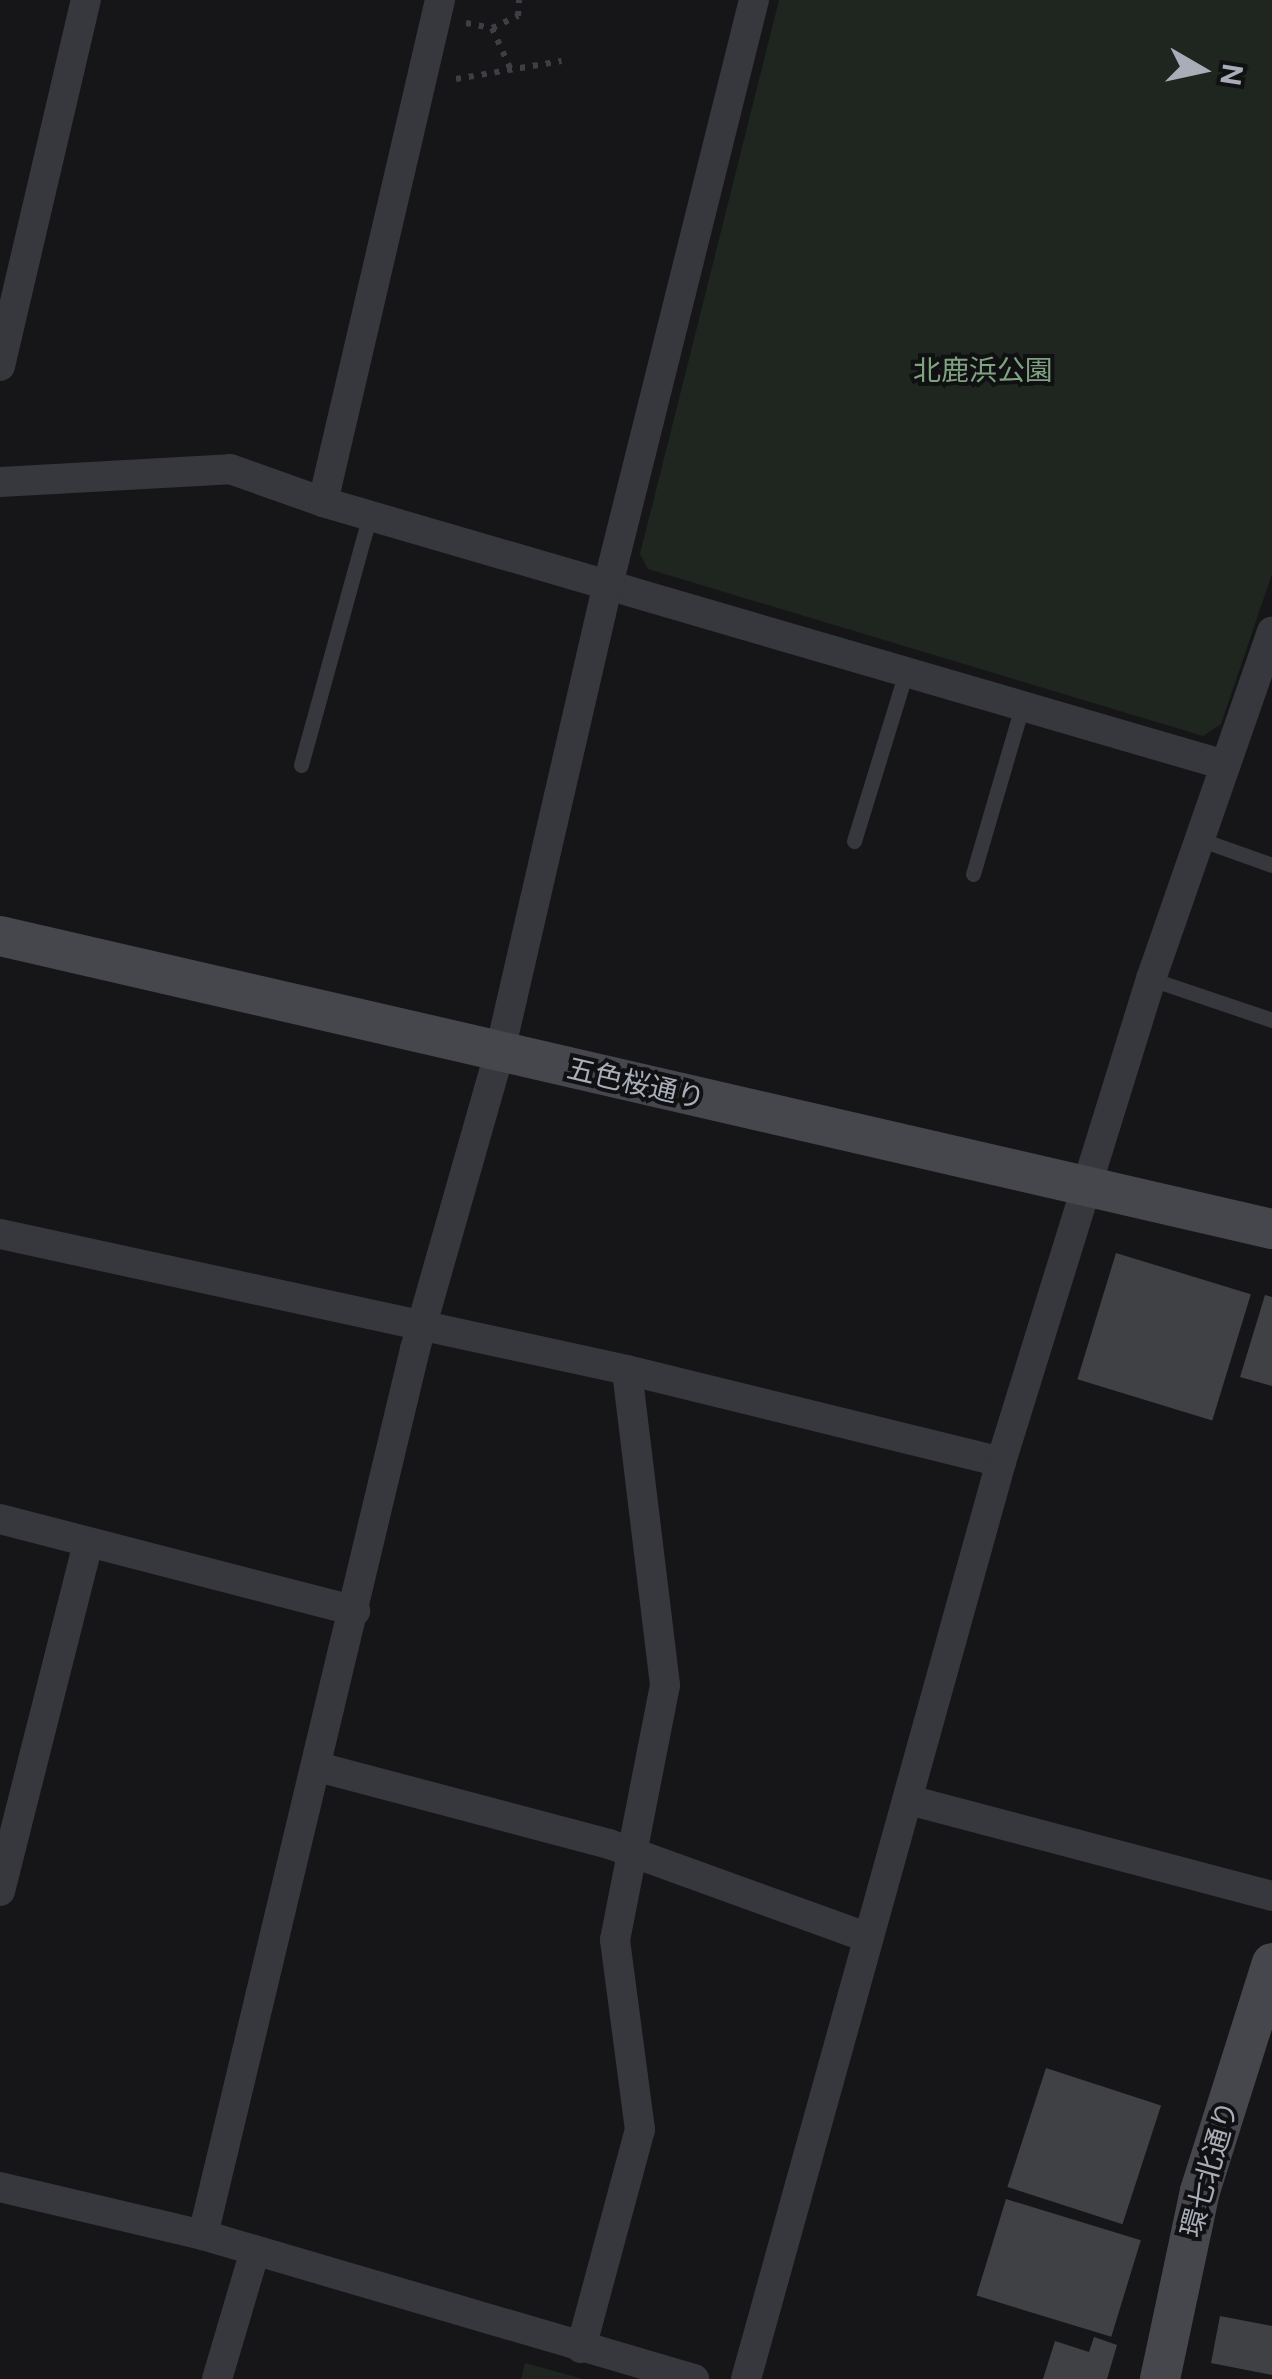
<!DOCTYPE html>
<html>
<head>
<meta charset="utf-8">
<style>
	body { margin:0 }
	#map { position:relative; width:1272px; height:2379px; overflow:hidden; background:#161618; font-family:"Public Sans","Noto Sans JP",sans-serif }
	div>[style] { position:absolute }
	.green>* { inset:0; background:#1e261f }
	.building>* { inset:0; background:#404145; transform-origin:0 0 }
	.path>* { height:6px; margin-top:-3px; transform-origin:0; background:repeating-linear-gradient(90deg,#3d3f44 0 5px,transparent 0 13px) }
	.lane>* { height:15px; margin:-7.5px; padding:0 7.5px; transform-origin:7.5px; border-radius:7.5px; background:#37383d }
	.street>* { height:30px; margin:-15px; padding:0 15px; transform-origin:15px; border-radius:15px; background:#37383d }
	.secondary>* { height:40px; margin:-20px; padding:0 20px; transform-origin:20px; border-radius:20px; background:#45474d }
	span { translate:-50% -50%; white-space:nowrap; text-align:center; line-height:1.15; -webkit-text-stroke:8px #111113; paint-order:stroke }
	.park-label { font-size:28px; color:#7fa381 }
	.street-label { font-size:28px; color:#a8adb8 }
	.north { position:absolute; left:1152px; top:20px; width:100px; height:100px; -webkit-text-stroke:8px #111113; paint-order:stroke; rotate:99deg; font-size:28px; font-weight:700; line-height:40px; text-align:center; color:#a8adb8 }
	.north::after { content:''; display:block; margin:auto; width:35px; height:45px; background:#a8adb8; clip-path:polygon(50% 0,100% 100%,50% 72%,0 100%) }
</style>
</head>
<body>
<div id="map">
	<div class="green">
		<div style="clip-path:polygon(779px 0,1272px 0,1272px 574px,1221px 724px,1203px 736px,648px 569px,640px 554px)"></div>
		<div style="clip-path:polygon(525px 2363px,583px 2379px,521px 2379px)"></div>
	</div>
	<div class="building">
		<div style="left:1116px;top:1253px;width:141px;height:132px;rotate:17deg"></div>
		<div style="clip-path:polygon(1265px 1295px,1272px 1297px,1272px 1386px,1240px 1377px)"></div>
		<div style="left:1046px;top:2068px;width:121px;height:125px;rotate:18deg"></div>
		<div style="left:1006px;top:2199px;width:141px;height:101px;rotate:17deg"></div>
		<div style="clip-path:polygon(1220px 2316px,1272px 2326px,1272px 2375px,1211px 2363px)"></div>
		<div style="clip-path:polygon(1094px 2337px,1117px 2345px,1107px 2379px,1043px 2379px,1055px 2341px,1089px 2352px)"></div>
	</div>
	<div class="path">
		<div style="left:466px;top:23px;width:26px;rotate:11deg"></div>
		<div style="left:492px;top:28px;width:46px;rotate:65.7deg"></div>
		<div style="left:492px;top:28px;width:29px;rotate:-25deg"></div>
		<div style="left:518px;top:16px;width:16px;rotate:-86deg"></div>
		<div style="left:456px;top:79px;width:107px;rotate:-9.7deg"></div>
	</div>
	<div class="lane">
		<div style="left:301px;top:765px;width:259px;rotate:-74.6deg"></div>
		<div style="left:1199px;top:839px;width:77px;rotate:19.6deg"></div>
		<div style="left:854px;top:841px;width:177px;rotate:-72.9deg"></div>
		<div style="left:973px;top:874px;width:175px;rotate:-73.7deg"></div>
		<div style="left:1151px;top:979px;width:128px;rotate:18.7deg"></div>
	</div>
	<div class="street">
		<div style="left:0;top:366px;width:376px;rotate:-76.8deg"></div>
		<div style="left:0;top:482px;width:230px;rotate:-3.2deg"></div>
		<div style="left:230px;top:469px;width:99px;rotate:19.5deg"></div>
		<div style="left:323px;top:502px;width:940px;rotate:16.26deg"></div>
		<div style="left:323px;top:502px;width:515px;rotate:-76.88deg"></div>
		<div style="left:0;top:1234px;width:642px;rotate:12.24deg"></div>
		<div style="left:627px;top:1370px;width:385px;rotate:13.8deg"></div>
		<div style="left:0;top:1519px;width:367px;rotate:14.5deg"></div>
		<div style="left:318px;top:1767px;width:301px;rotate:14.8deg"></div>
		<div style="left:609px;top:1844px;width:276px;rotate:19.9deg"></div>
		<div style="left:909px;top:1800px;width:375px;rotate:14.8deg"></div>
		<div style="left:0;top:1891px;width:359px;rotate:-75.8deg"></div>
		<div style="left:0;top:2187px;width:209px;rotate:13.3deg"></div>
		<div style="left:203px;top:2235px;width:512px;rotate:16.35deg"></div>
		<div style="left:203px;top:2235px;width:911px;rotate:-76.54deg"></div>
		<div style="left:415px;top:1349px;width:310px;rotate:-74.1deg"></div>
		<div style="left:500px;top:1051px;width:478px;rotate:-77deg"></div>
		<div style="left:608px;top:585px;width:603px;rotate:-75.99deg"></div>
		<div style="left:581px;top:2348px;width:226px;rotate:-74.9deg"></div>
		<div style="left:640px;top:2130px;width:192px;rotate:-97.5deg"></div>
		<div style="left:615px;top:1940px;width:260px;rotate:-78.9deg"></div>
		<div style="left:665px;top:1685px;width:317px;rotate:-96.9deg"></div>
		<div style="left:217px;top:2379px;width:134px;rotate:-73.5deg"></div>
		<div style="left:746px;top:2379px;width:952px;rotate:-74.46deg"></div>
		<div style="left:1001px;top:1462px;width:506px;rotate:-72.75deg"></div>
		<div style="left:1151px;top:979px;width:368px;rotate:-70.8deg"></div>
	</div>
	<div class="secondary">
		<div style="left:0;top:936px;width:1305px;rotate:12.97deg"></div>
		<div style="left:1160px;top:2379px;width:192px;rotate:-78deg"></div>
		<div style="left:1200px;top:2191px;width:239px;rotate:-72.5deg"></div>
	</div>
	<div class="park-label">
		<span style="left:983px;top:370px">北鹿浜公園</span>
	</div>
	<div class="street-label">
		<span style="left:636px;top:1083px;rotate:13deg">五色桜通り</span>
		<span style="left:1209px;top:2169px;rotate:-74deg">環七北通り</span>
	</div>
	<div class="north">N</div>
</div>
</body>
</html>
